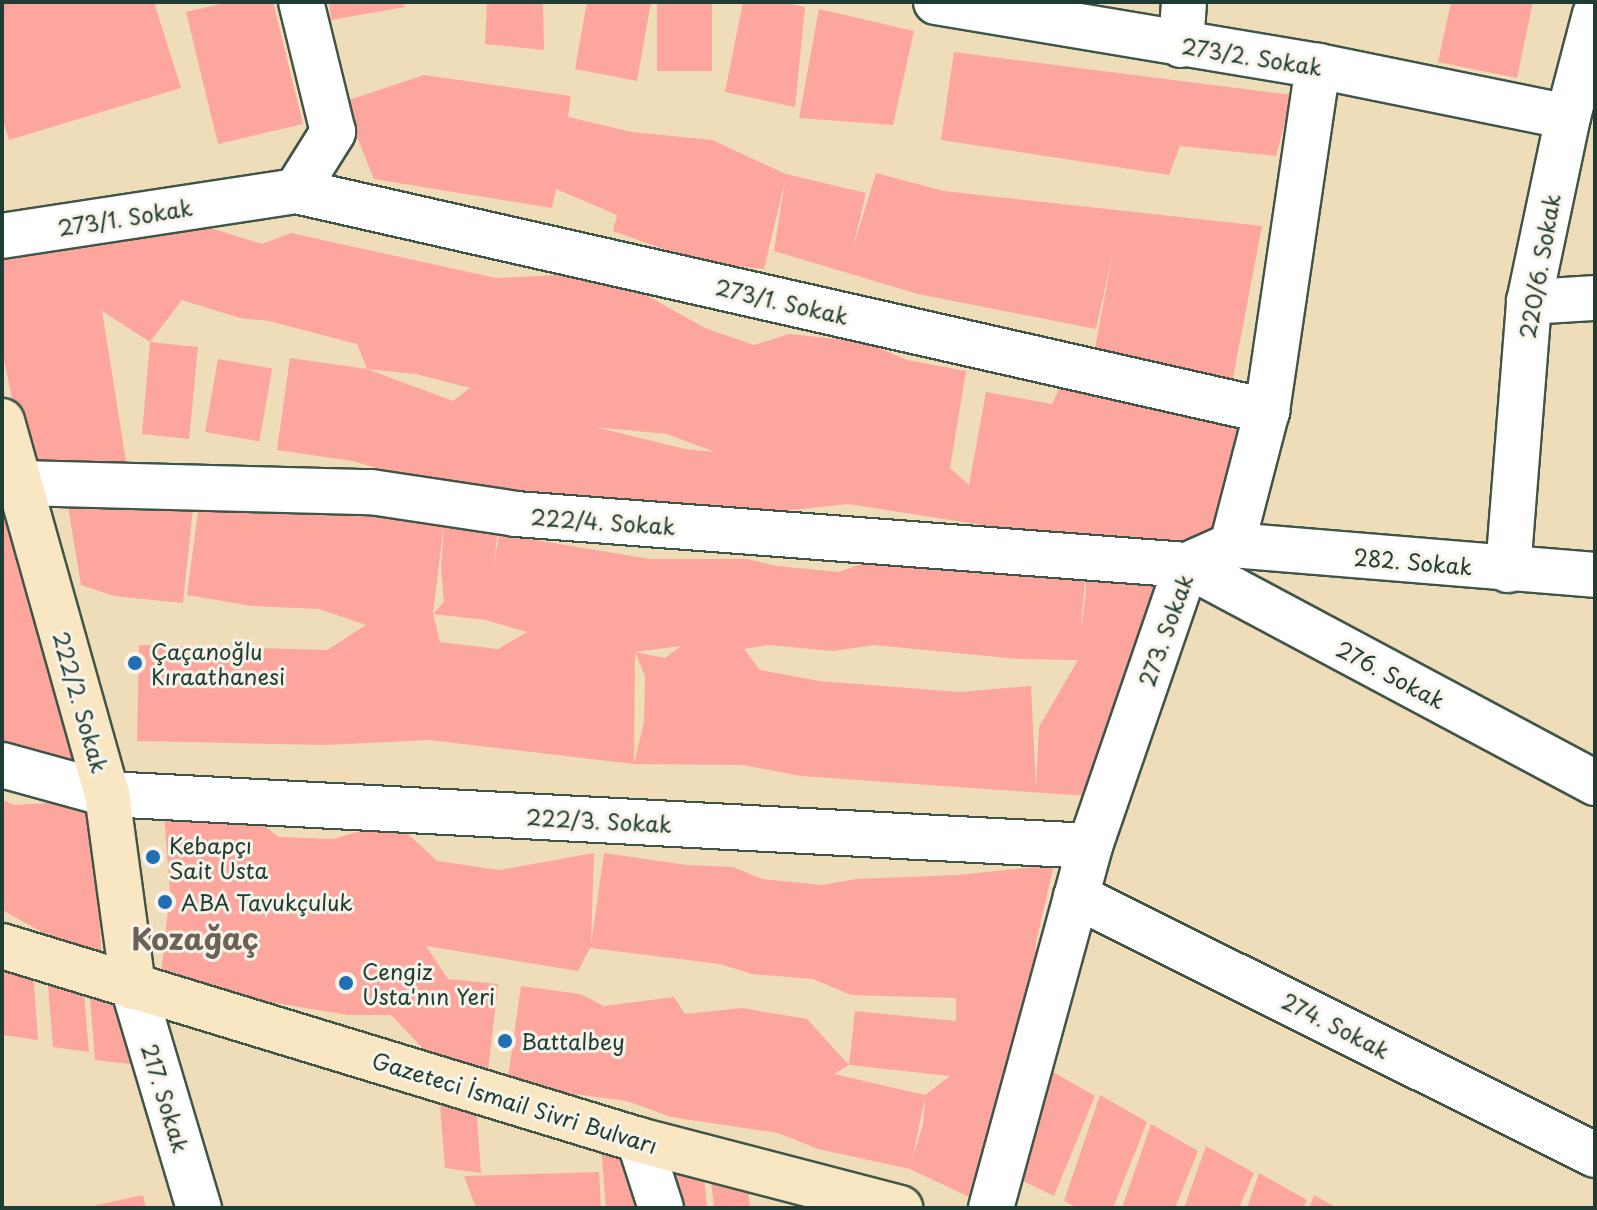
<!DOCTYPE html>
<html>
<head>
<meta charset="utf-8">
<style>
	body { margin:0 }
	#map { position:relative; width:1597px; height:1210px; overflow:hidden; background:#efdcb9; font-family:"Playpen Sans",sans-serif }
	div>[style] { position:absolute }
	.building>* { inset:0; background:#fda69e; transform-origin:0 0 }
	.roads { filter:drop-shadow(2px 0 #3e5548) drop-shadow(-2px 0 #3e5548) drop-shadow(0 2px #3e5548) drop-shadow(0 -2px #3e5548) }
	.minor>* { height:44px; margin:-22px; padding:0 22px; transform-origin:22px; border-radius:22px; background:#fff }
	.secondary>* { height:44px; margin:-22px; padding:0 22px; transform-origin:22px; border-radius:22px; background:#f9e7c3 }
	.dots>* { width:22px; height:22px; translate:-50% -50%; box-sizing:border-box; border:4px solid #f7f3e8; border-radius:50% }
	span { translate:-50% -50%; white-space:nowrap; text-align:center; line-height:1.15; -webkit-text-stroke:6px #f7f3e8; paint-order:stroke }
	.street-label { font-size:22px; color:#1f3d34 }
	.poi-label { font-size:22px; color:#1f3d34 }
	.left { translate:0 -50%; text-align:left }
	.district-label { font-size:30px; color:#6d6259; font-weight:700 }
	.frame { position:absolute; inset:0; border:4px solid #1f3d34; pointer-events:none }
</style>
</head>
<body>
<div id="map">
	<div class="building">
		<div style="clip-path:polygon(2px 2px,154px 2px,181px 88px,9px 140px,2px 118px)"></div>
		<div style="clip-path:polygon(228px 2px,273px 2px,303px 124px,218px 144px,186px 12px)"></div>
		<div style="clip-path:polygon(329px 2px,403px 2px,405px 7px,331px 20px)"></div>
		<div style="clip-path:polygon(487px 2px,543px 2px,544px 50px,485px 44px)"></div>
		<div style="clip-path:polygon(587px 2px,651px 2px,637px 81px,575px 69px)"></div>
		<div style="left:657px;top:2px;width:55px;height:69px"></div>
		<div style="clip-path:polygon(743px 2px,782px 2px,805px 7px,795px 107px,725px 92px)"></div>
		<div style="clip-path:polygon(1451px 2px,1533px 2px,1517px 78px,1438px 62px)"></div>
		<div style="clip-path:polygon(819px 9px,914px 31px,893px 125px,799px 118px)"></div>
		<div style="clip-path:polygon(954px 52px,1292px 95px,1276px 156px,1180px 146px,1169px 175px,941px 140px)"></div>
		<div style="clip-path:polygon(424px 75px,571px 96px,568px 117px,632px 132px,712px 140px,786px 174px,866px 193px,852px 251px,876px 173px,944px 191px,1262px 226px,1232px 383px,1093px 359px,1113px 252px,1096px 329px,918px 294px,774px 251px,785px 181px,764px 269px,702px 263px,613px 231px,617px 215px,556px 189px,552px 208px,374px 179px,343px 102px)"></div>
		<div style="clip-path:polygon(evenodd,204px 226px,262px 244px,291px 233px,496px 278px,575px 274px,637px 290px,705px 328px,754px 345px,789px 334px,865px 342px,907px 360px,966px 371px,950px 468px,969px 485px,986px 392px,1052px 404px,1064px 379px,1259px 418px,1226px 539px,1184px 549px,1099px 535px,1027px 532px,848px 504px,773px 512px,436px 486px,353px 461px,277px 450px,290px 358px,367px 369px,453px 401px,470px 388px,416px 374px,367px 369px,357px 344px,269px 321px,240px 318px,182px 300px,150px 342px,198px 347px,189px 439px,142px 434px,150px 342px,102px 311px,128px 474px,27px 472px,2px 350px,2px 244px,204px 226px,595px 427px,667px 434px,715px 452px,685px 449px,595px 427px)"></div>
		<div style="left:218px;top:359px;width:55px;height:74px;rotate:10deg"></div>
		<div style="clip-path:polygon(2px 479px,80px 771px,2px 750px)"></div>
		<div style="clip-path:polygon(66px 494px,193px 508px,183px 603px,114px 596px,81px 585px)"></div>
		<div style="clip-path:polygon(evenodd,199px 504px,499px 520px,493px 571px,499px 534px,650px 559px,747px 559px,777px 566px,839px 572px,881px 557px,1184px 567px,1102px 797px,801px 776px,743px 765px,634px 764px,644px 722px,645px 676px,635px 652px,634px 764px,429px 740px,325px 745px,137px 741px,139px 645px,327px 650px,366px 625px,319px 609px,252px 606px,187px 595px,199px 504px,444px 522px,441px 568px,444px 602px,433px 614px,486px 620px,527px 632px,498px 649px,440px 642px,433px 614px,444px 522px,199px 504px,1086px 572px,1086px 591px,1082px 623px,1081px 623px,1086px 572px,199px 504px,769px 645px,833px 651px,874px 645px,1019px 659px,1078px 660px,1039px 727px,1036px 787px,1031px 686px,960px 692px,819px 681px,760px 670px,744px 649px,769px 645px,199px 504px,681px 646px,665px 658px,635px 652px,681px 646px)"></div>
		<div style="clip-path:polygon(2px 800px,15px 805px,94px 800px,102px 965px,2px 910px)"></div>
		<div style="clip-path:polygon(evenodd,163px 802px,234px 804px,279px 837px,333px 839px,394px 821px,437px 861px,499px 870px,594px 853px,591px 944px,604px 853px,687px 865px,733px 867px,762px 879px,822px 885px,856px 879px,958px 875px,1054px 865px,1036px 942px,1033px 1002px,986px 1205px,910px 1169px,818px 1149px,778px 1133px,671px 1117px,627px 1101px,507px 1085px,521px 986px,580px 994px,604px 1006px,674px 997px,685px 1014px,742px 1008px,807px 1019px,849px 1065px,855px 1011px,956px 1021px,956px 998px,851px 995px,813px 979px,752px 974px,720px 964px,590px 948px,578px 971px,426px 946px,448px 979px,498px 984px,488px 1071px,438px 1064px,391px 1015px,348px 1015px,160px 984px,170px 892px,163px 802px,849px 1065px,950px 1076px,925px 1095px,834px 1074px,849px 1065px,163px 802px,925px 1098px,923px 1124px,912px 1160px,925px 1098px)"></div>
		<div style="clip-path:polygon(2px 962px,33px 971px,38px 1040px,3px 1035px)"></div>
		<div style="clip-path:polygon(47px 973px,83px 983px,89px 1052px,53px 1047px)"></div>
		<div style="clip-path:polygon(89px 985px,125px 995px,131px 1064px,95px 1060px)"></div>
		<div style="clip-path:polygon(1048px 1069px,1095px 1096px,1054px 1196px,1011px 1175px)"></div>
		<div style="clip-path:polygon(439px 1094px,476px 1103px,481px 1173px,445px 1168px)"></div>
		<div style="clip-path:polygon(1100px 1095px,1147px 1122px,1113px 1208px,1078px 1208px,1064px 1201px)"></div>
		<div style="clip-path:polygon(1151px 1124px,1198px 1151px,1175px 1208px,1122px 1208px)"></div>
		<div style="clip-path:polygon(601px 1146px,638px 1156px,642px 1208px,606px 1208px)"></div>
		<div style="clip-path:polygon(1206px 1146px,1254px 1173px,1239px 1208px,1184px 1208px)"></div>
		<div style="clip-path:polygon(667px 1157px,703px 1166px,707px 1208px,671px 1208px)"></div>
		<div style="clip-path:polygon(710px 1171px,747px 1181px,750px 1208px,714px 1208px)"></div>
		<div style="clip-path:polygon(599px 1172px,601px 1208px,476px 1208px,464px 1176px)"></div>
		<div style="clip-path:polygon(1259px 1173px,1307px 1200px,1303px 1208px,1247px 1208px)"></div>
		<div style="clip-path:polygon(143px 1195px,146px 1208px,89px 1208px,88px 1207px)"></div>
		<div style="clip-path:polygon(1314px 1195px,1337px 1208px,1309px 1208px)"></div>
	</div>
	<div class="roads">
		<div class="minor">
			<div style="left:936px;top:2px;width:387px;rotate:9.5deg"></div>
			<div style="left:1318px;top:66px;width:255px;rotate:11.5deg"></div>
			<div style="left:1181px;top:45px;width:43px;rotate:-86deg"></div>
			<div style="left:296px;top:191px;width:996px;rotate:12.77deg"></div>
			<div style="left:2px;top:236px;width:297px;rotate:-8.7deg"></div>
			<div style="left:296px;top:191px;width:70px;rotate:-57.9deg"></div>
			<div style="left:333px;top:132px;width:134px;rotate:-103.8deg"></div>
			<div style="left:1529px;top:302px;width:66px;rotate:-3.5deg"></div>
			<div style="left:20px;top:483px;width:351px;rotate:1.5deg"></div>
			<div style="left:371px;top:492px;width:147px;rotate:8.6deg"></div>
			<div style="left:516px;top:514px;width:673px;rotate:4.35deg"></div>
			<div style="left:1187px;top:565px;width:463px;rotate:28.1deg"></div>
			<div style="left:1232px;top:545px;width:364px;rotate:4.7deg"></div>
			<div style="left:1508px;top:570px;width:269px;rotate:-85.5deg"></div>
			<div style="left:1529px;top:302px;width:189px;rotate:-78.1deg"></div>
			<div style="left:1568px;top:117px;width:106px;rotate:-75.3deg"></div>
			<div style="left:2px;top:765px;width:109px;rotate:15.4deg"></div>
			<div style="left:107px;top:794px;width:984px;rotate:3.03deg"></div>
			<div style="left:1076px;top:896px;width:580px;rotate:26.52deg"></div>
			<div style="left:133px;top:987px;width:231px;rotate:73.4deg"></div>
			<div style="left:639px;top:1140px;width:71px;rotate:72.1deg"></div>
			<div style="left:991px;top:1208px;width:375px;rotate:-74.7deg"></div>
			<div style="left:1090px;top:846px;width:297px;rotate:-71deg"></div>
			<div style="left:1187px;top:565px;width:49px;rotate:-24deg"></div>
			<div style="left:1232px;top:545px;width:138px;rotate:-75.4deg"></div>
			<div style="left:1267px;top:411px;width:349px;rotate:-81.6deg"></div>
		</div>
		<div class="secondary">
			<div style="left:2px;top:421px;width:387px;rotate:74.3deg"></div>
			<div style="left:107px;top:794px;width:195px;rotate:82.3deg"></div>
			<div style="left:2px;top:946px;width:666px;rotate:16.94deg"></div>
			<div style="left:639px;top:1140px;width:270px;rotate:14.6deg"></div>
		</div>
	</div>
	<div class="dots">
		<div style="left:135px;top:663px;background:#1f6fb2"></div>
		<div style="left:153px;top:857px;background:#1f6fb2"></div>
		<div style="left:165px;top:902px;background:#1f6fb2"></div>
		<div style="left:346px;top:983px;background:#1f6fb2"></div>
		<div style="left:505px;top:1041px;background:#1f6fb2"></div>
	</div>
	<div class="street-label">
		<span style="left:1252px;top:56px;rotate:9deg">273/2. Sokak</span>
		<span style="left:125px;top:217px;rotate:-9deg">273/1. Sokak</span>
		<span style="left:1539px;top:266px;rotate:-80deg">220/6. Sokak</span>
		<span style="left:782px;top:301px;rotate:13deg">273/1. Sokak</span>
		<span style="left:603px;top:521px;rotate:4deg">222/4. Sokak</span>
		<span style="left:1413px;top:561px;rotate:5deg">282. Sokak</span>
		<span style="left:1165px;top:630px;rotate:-70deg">273. Sokak</span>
		<span style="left:1391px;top:674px;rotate:28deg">276. Sokak</span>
		<span style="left:81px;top:702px;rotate:74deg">222/2. Sokak</span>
		<span style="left:599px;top:820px;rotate:3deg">222/3. Sokak</span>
		<span style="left:1336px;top:1025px;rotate:27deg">274. Sokak</span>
		<span style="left:166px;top:1098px;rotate:73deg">217. Sokak</span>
		<span style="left:515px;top:1102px;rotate:17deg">Gazeteci İsmail Sivri Bulvarı</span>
	</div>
	<div class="poi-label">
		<span class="left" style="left:151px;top:663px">Çaçanoğlu<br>Kıraathanesi</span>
		<span class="left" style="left:169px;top:857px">Kebapçı<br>Sait Usta</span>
		<span class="left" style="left:181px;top:902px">ABA Tavukçuluk</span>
		<span class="left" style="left:362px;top:983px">Cengiz<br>Usta'nın Yeri</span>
		<span class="left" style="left:521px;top:1041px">Battalbey</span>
	</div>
	<div class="district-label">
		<span style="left:195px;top:938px">Kozağaç</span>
	</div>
	<div class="frame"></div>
</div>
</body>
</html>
